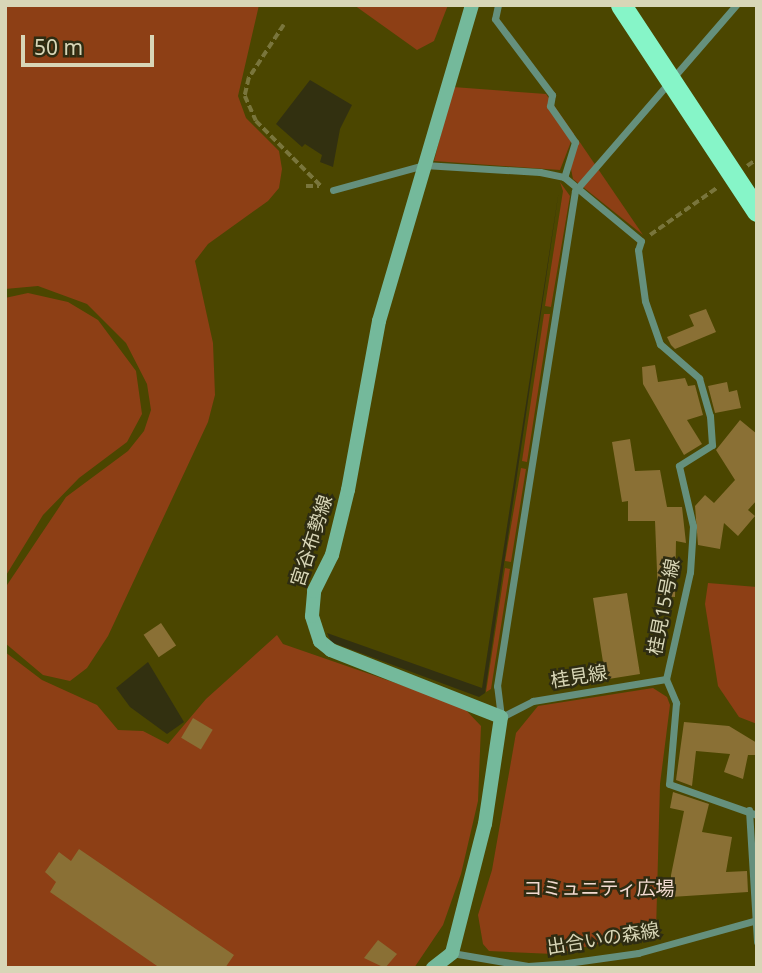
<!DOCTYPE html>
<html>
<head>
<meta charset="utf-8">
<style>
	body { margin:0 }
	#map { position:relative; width:762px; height:973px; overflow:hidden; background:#4b4600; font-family:"Noto Sans","Noto Sans JP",sans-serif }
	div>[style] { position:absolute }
	.green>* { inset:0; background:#8d3f15 }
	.water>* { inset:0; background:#323010 }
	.building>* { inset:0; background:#8a7035; transform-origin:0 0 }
	.path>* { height:3.5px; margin-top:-1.75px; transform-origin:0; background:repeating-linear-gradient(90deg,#79753c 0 7px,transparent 0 10.5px) }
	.street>* { height:7px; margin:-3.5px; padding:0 3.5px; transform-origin:3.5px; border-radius:3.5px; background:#65907d }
	.secondary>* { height:14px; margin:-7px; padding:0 7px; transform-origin:7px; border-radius:7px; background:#74b99b }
	.highway-bridge>* { height:21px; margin:-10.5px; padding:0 10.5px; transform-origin:10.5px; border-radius:10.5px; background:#86f5c8 }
	span { translate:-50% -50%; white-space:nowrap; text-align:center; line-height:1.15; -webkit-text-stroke:5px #2e2c12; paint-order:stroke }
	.street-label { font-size:19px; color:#d8d6b7 }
	.park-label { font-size:19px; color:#f2dad0 }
	.frame { position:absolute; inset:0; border:7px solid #d8d6b7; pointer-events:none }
	.scale { position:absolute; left:21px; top:35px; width:133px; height:32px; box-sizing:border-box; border:4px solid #d8d6b7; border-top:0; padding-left:9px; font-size:21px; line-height:24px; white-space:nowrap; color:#d8d6b7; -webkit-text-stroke:5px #2e2c12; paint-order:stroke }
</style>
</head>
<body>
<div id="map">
	<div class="green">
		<div style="clip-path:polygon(5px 5px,259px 5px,238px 96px,246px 118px,279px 151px,282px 169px,279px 188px,268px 201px,208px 244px,195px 261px,213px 343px,215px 395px,208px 422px,108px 636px,87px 668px,70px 681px,43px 675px,5px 643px,5px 588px,66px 497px,128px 451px,144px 431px,151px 410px,147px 384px,126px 343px,87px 304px,38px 286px,5px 289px)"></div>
		<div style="clip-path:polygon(354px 5px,448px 5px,434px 41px,417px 50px)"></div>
		<div style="clip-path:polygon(453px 87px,546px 94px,574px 134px,560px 170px,434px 161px)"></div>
		<div style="clip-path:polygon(579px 141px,643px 235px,573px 179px,570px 164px)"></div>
		<div style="clip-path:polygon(560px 182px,570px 196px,551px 307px,545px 306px,563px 191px)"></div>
		<div style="clip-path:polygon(28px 293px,68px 302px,98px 320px,136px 371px,142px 414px,127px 442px,79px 478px,43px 515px,5px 577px,5px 298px)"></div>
		<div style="clip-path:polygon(544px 314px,550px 314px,527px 462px,522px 461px)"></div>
		<div style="clip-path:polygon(521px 468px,526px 469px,511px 562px,505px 561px)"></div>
		<div style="clip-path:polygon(505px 568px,510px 569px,491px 689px,486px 692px)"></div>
		<div style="clip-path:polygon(708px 583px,757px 587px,757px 724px,739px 717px,718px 686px,705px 604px)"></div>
		<div style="clip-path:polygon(277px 635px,283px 644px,462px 706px,481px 726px,478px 801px,461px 874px,443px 925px,414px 968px,5px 968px,5px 652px,42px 680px,97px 705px,118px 730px,143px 731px,168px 744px,206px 699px)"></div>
		<div style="clip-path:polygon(653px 688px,667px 697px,670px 705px,660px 784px,656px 931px,554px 954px,489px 951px,483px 944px,478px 915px,492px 870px,516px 733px,538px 706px)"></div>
	</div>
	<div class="water">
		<div style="clip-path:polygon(310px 80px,352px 105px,340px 129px,333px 167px,320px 162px,322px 155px,305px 144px,302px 147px,276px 124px)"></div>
		<div style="clip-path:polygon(559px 190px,485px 693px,479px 697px,331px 642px,327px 633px,482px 688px)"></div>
		<div style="clip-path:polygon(148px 662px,184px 722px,167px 734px,130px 707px,116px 688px)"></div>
	</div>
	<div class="building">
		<div style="clip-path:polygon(706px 309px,716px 332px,675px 349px,671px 345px,667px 337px,694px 326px,689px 315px)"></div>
		<div style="clip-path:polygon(655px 365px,658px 382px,685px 378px,688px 386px,695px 385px,703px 415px,687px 420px,702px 444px,684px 455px,643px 384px,642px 367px)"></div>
		<div style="clip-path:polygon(727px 382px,729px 392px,737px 390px,741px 408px,715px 413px,708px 386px)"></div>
		<div style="clip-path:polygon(740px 420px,757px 434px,757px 500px,748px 510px,755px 516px,738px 536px,724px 523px,720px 549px,698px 545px,695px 506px,705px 495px,714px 503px,735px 480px,716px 450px)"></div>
		<div style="clip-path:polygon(630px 439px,635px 471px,660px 470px,667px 507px,682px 507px,686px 543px,676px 541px,675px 597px,658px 596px,655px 521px,628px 521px,628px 501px,622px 502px,612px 442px)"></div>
		<div style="clip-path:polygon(627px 593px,640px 674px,596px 681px,593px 664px,603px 662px,593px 598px)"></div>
		<div style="left:161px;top:623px;width:27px;height:21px;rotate:56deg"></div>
		<div style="left:193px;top:718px;width:23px;height:23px;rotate:31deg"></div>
		<div style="clip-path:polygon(684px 722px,729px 726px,757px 743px,757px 755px,748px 755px,743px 779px,724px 772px,730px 754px,696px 751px,692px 786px,676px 780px)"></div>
		<div style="clip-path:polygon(673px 792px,709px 804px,702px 832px,732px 837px,726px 872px,747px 871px,748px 892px,671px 897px,671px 875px,684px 811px,670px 808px)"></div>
		<div style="clip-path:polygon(79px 849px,234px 955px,225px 968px,160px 968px,50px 892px,56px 882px,45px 872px,59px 852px,71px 861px)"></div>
		<div style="clip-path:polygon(378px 940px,397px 954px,385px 968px,364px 958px)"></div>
	</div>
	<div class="path">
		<div style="left:284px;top:25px;width:64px;rotate:123.4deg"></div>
		<div style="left:249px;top:78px;width:18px;rotate:103deg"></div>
		<div style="left:245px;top:96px;width:27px;rotate:66deg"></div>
		<div style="left:256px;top:121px;width:92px;rotate:45deg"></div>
		<div style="left:747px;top:166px;width:12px;rotate:-35deg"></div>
		<div style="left:306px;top:186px;width:13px"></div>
		<div style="left:650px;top:235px;width:83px;rotate:-35.2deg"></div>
	</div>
	<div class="street">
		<div style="left:498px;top:5px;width:14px;rotate:102deg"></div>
		<div style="left:495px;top:19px;width:95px;rotate:53.1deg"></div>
		<div style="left:552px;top:95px;width:11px;rotate:100deg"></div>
		<div style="left:550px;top:106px;width:44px;rotate:55.2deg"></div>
		<div style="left:575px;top:142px;width:37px;rotate:107deg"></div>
		<div style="left:333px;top:190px;width:94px;rotate:-15.4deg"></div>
		<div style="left:424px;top:165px;width:116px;rotate:3.5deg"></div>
		<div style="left:540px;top:172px;width:25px;rotate:12deg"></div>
		<div style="left:564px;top:177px;width:100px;rotate:39.7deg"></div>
		<div style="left:641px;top:241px;width:9px;rotate:108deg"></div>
		<div style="left:638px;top:250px;width:51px;rotate:82.2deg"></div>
		<div style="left:645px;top:301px;width:46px;rotate:70.8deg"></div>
		<div style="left:660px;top:344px;width:52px;rotate:41.1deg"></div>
		<div style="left:699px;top:378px;width:40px;rotate:74deg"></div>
		<div style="left:710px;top:416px;width:29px;rotate:86deg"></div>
		<div style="left:712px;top:445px;width:39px;rotate:148deg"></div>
		<div style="left:679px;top:466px;width:62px;rotate:76.9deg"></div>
		<div style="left:693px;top:526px;width:46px;rotate:93.7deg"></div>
		<div style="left:690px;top:572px;width:110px;rotate:102.6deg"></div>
		<div style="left:666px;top:679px;width:26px;rotate:67deg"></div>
		<div style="left:676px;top:703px;width:81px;rotate:94.9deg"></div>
		<div style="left:669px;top:784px;width:93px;rotate:19.4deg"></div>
		<div style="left:666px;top:679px;width:135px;rotate:170.6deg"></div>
		<div style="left:533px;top:701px;width:36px;rotate:153deg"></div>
		<div style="left:501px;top:717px;width:31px;rotate:-97deg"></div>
		<div style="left:497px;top:686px;width:501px;rotate:-81.05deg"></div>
		<div style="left:575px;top:191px;width:246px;rotate:-49.1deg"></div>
		<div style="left:749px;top:810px;width:132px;rotate:86.5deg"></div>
		<div style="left:452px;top:953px;width:77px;rotate:9.7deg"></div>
		<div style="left:528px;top:966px;width:39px;rotate:-4deg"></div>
		<div style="left:567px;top:963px;width:72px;rotate:-8deg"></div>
		<div style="left:638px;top:953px;width:123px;rotate:-15.5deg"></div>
	</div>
	<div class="secondary">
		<div style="left:433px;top:968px;width:24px;rotate:-38deg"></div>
		<div style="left:452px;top:953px;width:133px;rotate:-75.7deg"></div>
		<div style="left:485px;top:824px;width:108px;rotate:-81.5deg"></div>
		<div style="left:501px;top:717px;width:183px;rotate:-158.5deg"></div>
		<div style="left:331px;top:650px;width:14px;rotate:-141deg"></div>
		<div style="left:320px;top:641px;width:26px;rotate:-108deg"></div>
		<div style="left:312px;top:616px;width:25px;rotate:-85deg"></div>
		<div style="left:314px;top:591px;width:40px;rotate:-63.4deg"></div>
		<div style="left:332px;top:555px;width:67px;rotate:-76.2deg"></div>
		<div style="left:348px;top:490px;width:172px;rotate:-79.6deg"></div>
		<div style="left:379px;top:321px;width:329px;rotate:-73.6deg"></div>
	</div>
	<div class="highway-bridge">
		<div style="left:621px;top:5px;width:247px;rotate:56.6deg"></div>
	</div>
	<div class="street-label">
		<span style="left:312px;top:541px;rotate:-72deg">宮谷布勢線</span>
		<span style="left:664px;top:607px;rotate:-79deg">桂見15号線</span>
		<span style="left:579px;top:677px;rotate:-9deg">桂見線</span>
		<span style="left:603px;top:939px;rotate:-9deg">出合いの森線</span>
	</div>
	<div class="park-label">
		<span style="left:599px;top:889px">コミュニティ広場</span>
	</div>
	<div class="frame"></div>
	<div class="scale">50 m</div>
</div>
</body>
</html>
